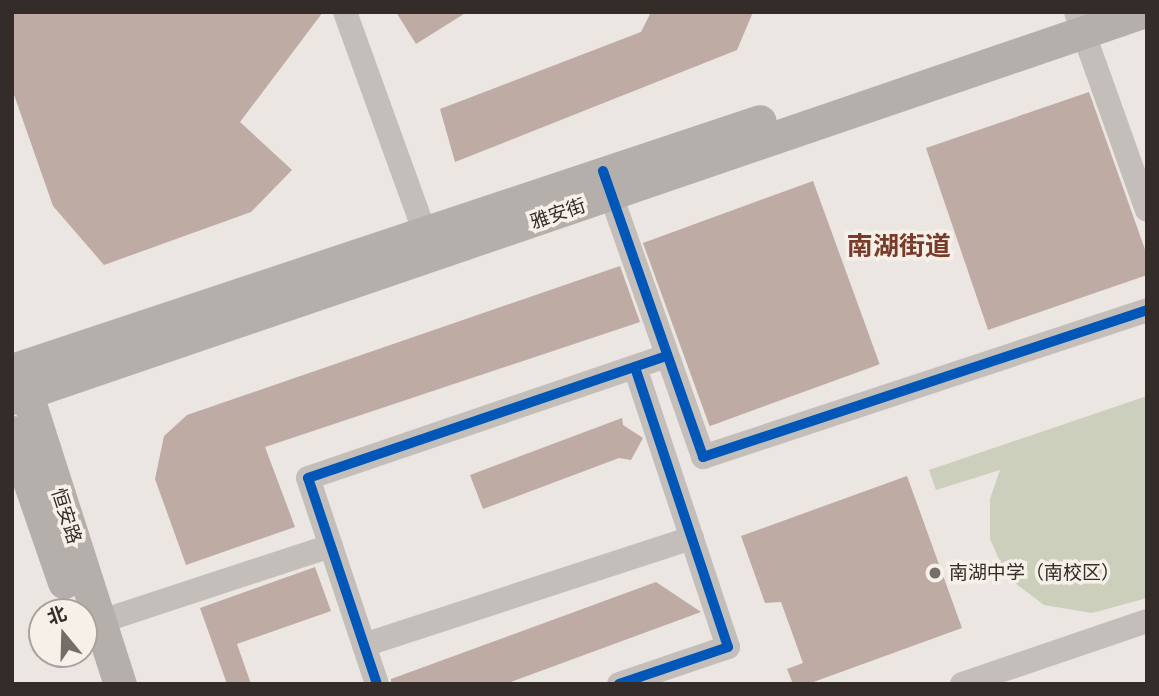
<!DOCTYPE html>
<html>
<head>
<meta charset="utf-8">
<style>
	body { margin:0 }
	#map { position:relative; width:1159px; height:696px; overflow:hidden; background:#ebe6e1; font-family:Ubuntu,"Noto Sans SC",sans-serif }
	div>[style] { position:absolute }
	.green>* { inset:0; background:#cccfbc }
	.building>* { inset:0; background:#bdaba4; transform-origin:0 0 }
	.street>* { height:24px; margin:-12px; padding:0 12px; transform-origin:12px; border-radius:12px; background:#c4beba }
	.secondary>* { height:33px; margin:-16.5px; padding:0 16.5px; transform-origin:16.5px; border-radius:16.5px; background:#b5afab }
	.cycleway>* { height:10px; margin:-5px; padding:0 5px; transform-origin:5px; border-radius:5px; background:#0057b8 }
	.dots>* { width:19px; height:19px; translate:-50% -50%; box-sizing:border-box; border:4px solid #f7f0e9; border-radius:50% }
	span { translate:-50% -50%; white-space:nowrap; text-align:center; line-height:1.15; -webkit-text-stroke:7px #f7f0e9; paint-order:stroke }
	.street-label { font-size:19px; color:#342c29 }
	.poi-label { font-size:19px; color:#342c29 }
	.left { translate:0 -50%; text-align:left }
	.district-label { font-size:26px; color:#7b3b2a; font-weight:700 }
	.frame { position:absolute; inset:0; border:14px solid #342c29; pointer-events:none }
	.north { position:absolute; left:28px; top:598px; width:70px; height:70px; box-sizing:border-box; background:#f7f0e9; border:2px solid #a9a29c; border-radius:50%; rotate:341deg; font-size:19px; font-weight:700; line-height:28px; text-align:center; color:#342c29 }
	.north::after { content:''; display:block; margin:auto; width:24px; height:32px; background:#746d69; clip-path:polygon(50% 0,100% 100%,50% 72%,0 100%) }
</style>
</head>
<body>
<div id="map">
	<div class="green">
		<div style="clip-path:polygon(1147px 396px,1147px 598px,1092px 613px,1044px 605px,1007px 577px,990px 539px,990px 499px,1000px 470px,936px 490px,929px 470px)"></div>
	</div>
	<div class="building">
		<div style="clip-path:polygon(12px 12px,323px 12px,240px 122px,292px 170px,251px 212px,104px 265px,53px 206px,12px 89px)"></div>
		<div style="clip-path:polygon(396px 12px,467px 12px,416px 44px)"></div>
		<div style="clip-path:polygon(651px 12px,753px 12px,737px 50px,455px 162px,440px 109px,641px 32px)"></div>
		<div style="clip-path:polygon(1089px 92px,1147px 255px,1147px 275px,988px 330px,926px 148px)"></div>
		<div style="left:813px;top:181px;width:195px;height:181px;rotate:70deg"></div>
		<div style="clip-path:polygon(620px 266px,640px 322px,265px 447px,295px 527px,186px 565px,155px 479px,164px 436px,187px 415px)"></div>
		<div style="clip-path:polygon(622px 418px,623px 425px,643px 438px,631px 460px,619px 458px,483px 509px,470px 475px)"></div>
		<div style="clip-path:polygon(907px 476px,962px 628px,808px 684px,793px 684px,787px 669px,803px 663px,781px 602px,765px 603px,741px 536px)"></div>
		<div style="clip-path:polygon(315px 567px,331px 611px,237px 644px,251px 684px,227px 684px,200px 608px)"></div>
		<div style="clip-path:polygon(656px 582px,701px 612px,505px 684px,391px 684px,391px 679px)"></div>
	</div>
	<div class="street">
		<div style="left:345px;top:12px;width:235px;rotate:70.1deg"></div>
		<div style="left:1076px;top:12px;width:210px;rotate:70.3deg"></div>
		<div style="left:605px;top:178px;width:296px;rotate:70.6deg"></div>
		<div style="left:703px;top:457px;width:468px;rotate:-18.3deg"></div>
		<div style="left:84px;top:627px;width:260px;rotate:-18.2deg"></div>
		<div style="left:364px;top:645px;width:345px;rotate:-18.1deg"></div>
		<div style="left:377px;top:684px;width:217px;rotate:-108.5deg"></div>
		<div style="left:308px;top:478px;width:379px;rotate:-18.8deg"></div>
		<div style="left:619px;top:684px;width:115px;rotate:-18.7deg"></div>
		<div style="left:728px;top:647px;width:295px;rotate:-108.4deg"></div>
		<div style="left:962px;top:684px;width:195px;rotate:-18.8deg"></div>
	</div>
	<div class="secondary">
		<div style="left:12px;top:370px;width:788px;rotate:-18.41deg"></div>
		<div style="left:20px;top:373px;width:327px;rotate:72.2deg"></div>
		<div style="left:12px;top:398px;width:1194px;rotate:-18.86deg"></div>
		<div style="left:12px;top:432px;width:159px;rotate:70.9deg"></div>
	</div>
	<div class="cycleway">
		<div style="left:603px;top:171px;width:303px;rotate:70.7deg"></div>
		<div style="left:703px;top:457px;width:468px;rotate:-18.3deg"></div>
		<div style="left:377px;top:684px;width:217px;rotate:-108.5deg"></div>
		<div style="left:308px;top:478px;width:379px;rotate:-18.8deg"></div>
		<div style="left:619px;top:684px;width:115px;rotate:-18.7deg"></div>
		<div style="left:728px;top:647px;width:295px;rotate:-108.4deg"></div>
	</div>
	<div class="dots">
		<div style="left:935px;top:573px;background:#746d69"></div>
	</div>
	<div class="street-label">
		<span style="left:558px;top:214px;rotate:-19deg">雅安街</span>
		<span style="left:66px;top:516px;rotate:72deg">恒安路</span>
	</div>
	<div class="poi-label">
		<span class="left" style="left:949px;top:573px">南湖中学（南校区）</span>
	</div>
	<div class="district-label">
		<span style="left:899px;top:246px">南湖街道</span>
	</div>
	<div class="frame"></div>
	<div class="north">北</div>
</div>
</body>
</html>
